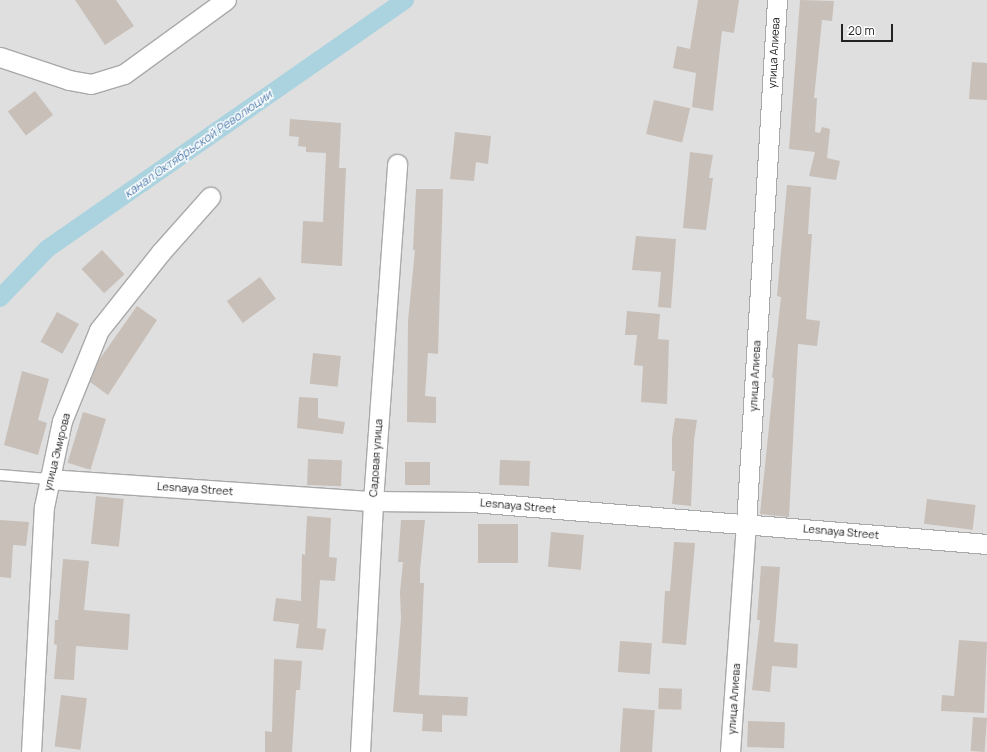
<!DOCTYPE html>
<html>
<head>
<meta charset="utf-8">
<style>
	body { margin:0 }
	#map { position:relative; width:987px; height:752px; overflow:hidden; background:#f2efe9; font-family:Manrope,sans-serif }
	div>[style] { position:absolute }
	.residential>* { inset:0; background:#e0dfdf; transform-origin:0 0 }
	.canal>* { height:18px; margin:-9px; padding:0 9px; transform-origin:9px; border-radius:9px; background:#aad3df }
	.building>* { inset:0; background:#c7bfb8; transform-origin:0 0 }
	.roads { filter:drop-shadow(1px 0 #a9a9a9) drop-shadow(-1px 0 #a9a9a9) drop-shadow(0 1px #a9a9a9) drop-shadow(0 -1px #a9a9a9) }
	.service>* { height:10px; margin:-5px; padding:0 5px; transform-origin:5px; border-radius:5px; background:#fff }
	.minor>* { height:19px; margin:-9.5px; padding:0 9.5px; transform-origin:9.5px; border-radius:9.5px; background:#fff }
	span { translate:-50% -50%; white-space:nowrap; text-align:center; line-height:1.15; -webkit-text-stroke:3px #fff; paint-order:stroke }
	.street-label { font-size:11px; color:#222 }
	.water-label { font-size:12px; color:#4a7aab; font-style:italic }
	.scale { position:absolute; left:841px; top:24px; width:52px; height:18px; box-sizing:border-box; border:2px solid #222; border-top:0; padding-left:5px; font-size:12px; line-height:14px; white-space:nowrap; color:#222; -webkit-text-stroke:3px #fff; paint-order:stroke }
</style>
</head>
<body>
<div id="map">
	<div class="residential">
		<div style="left:0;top:0;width:987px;height:752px"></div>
	</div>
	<div class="canal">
		<div style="left:0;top:298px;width:68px;rotate:-46.2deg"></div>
		<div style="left:47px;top:249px;width:436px;rotate:-34.8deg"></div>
	</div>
	<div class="building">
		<div style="clip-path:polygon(75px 0,116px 0,134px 26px,105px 45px)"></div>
		<div style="clip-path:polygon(698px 0,739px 0,734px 33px,722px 31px,713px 111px,692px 107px,696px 73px,673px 68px,677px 46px,690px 49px)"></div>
		<div style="clip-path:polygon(800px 0,834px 1px,832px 21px,822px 20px,814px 98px,817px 98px,815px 132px,820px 133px,822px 127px,830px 129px,827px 158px,840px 161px,836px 180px,809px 176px,815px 152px,789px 149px)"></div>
		<div style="clip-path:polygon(972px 62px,987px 63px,987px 100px,969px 99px)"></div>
		<div style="left:35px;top:91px;width:30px;height:34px;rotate:53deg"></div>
		<div style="left:654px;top:100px;width:37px;height:35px;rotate:13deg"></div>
		<div style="clip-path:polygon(290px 119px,341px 123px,339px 168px,346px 168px,342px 266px,301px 263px,303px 221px,323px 222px,326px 153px,306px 152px,306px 147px,298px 146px,299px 137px,289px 136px)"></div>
		<div style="clip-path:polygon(455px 132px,491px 136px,488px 164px,476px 162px,474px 181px,450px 179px)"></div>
		<div style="clip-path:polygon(690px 152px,713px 155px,709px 178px,713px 178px,706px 230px,683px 228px)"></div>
		<div style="clip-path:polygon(787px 185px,811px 187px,808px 234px,812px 234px,806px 319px,820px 321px,817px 346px,798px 344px,789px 517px,760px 514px,774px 378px,772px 378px,781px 297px,777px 296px)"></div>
		<div style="clip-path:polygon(416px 189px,443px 189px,438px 354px,428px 353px,425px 396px,436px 397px,436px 423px,407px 422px,408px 321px,415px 250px,413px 250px)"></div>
		<div style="clip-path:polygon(636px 236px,676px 239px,671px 308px,658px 307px,661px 272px,632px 270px)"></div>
		<div style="left:102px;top:250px;width:33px;height:28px;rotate:47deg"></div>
		<div style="left:260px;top:277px;width:27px;height:41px;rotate:54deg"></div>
		<div style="clip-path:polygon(137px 306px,157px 320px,108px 395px,90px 382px,99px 360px)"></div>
		<div style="clip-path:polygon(627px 311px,660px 314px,658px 339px,669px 340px,667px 404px,641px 402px,643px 366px,634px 365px,637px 335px,625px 335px)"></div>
		<div style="left:57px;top:312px;width:25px;height:34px;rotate:29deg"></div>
		<div style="left:313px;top:353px;width:28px;height:31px;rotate:6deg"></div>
		<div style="clip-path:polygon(22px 371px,49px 379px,38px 420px,47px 423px,38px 455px,4px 445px)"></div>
		<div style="clip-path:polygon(299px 397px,318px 398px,318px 418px,345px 422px,343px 434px,297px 428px)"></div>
		<div style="left:83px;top:412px;width:24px;height:53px;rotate:17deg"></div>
		<div style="clip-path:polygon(675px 418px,697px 420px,694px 440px,691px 506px,672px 504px,675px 471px,672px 471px,672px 438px)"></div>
		<div style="left:308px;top:459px;width:34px;height:26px;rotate:2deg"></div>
		<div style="left:500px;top:460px;width:30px;height:25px;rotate:2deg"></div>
		<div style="left:405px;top:462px;width:25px;height:23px"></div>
		<div style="left:96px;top:496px;width:28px;height:48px;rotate:6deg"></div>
		<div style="left:927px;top:499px;width:49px;height:25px;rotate:7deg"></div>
		<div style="clip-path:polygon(307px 516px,331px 518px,329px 557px,337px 558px,335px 581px,320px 580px,317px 628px,326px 629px,323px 650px,296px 648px,299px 624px,273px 621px,276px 598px,301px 601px,302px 554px,305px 555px)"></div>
		<div style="clip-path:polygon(0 520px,29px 522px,26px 546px,13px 545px,11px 578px,0 577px)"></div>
		<div style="clip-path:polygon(401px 520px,425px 520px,420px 570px,420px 583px,424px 583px,419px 695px,468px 697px,467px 716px,442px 715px,442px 732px,422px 731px,423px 714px,393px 712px,401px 619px,400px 592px,403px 562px,398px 562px)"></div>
		<div style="left:478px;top:524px;width:40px;height:39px"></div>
		<div style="left:551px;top:532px;width:33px;height:35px;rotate:5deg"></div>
		<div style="clip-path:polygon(674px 542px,695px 543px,686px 645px,662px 643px,665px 591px,670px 591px)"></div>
		<div style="clip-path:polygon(63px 559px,89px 561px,84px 610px,130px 614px,128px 650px,76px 646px,74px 680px,54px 679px,57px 645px,54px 644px,55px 620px,58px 620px)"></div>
		<div style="clip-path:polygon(761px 566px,780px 567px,774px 642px,798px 644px,797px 668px,772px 666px,770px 692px,752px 690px,760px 620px,757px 620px)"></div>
		<div style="clip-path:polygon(959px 640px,987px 642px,984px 713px,941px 711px,942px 695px,954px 696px)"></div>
		<div style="left:620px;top:641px;width:32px;height:31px;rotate:4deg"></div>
		<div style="clip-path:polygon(274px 659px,302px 661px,300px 690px,296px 690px,292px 752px,265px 752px,265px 731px,272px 732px)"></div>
		<div style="left:659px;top:688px;width:23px;height:21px;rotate:2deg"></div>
		<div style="left:61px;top:695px;width:26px;height:52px;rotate:7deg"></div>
		<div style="left:623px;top:708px;width:32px;height:44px;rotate:4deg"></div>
		<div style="left:973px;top:717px;width:14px;height:34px;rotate:4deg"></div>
		<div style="left:748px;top:721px;width:37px;height:26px;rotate:2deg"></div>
	</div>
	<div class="roads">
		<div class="service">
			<div style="left:0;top:475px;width:48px;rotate:4.8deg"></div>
		</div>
		<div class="minor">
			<div style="left:0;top:57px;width:73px;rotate:18.4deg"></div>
			<div style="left:69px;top:80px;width:22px;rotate:10deg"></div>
			<div style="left:91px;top:84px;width:34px;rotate:-17deg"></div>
			<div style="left:124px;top:74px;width:126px;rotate:-36deg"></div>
			<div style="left:48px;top:479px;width:326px;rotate:3.9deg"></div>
			<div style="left:373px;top:501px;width:99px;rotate:0.6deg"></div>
			<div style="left:472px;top:502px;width:517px;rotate:4.66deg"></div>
			<div style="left:31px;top:752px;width:245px;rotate:-87deg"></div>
			<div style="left:44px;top:507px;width:88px;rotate:-78.2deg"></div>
			<div style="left:62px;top:421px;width:98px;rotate:-67.9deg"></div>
			<div style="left:99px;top:330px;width:100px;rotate:-51.5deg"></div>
			<div style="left:161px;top:252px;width:74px;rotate:-48.3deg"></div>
			<div style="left:360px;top:752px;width:251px;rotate:-87deg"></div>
			<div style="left:373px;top:501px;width:338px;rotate:-85.9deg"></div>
			<div style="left:730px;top:752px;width:228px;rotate:-86deg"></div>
			<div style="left:746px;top:525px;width:526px;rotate:-86.62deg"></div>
		</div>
	</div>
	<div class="street-label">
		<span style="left:774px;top:53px;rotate:-87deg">улица Алиева</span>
		<span style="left:755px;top:376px;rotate:-87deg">улица Алиева</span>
		<span style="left:57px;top:452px;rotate:-76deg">улица Эмирова</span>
		<span style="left:376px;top:458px;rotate:-86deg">Садовая улица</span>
		<span style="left:195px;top:489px;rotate:4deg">Lesnaya Street</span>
		<span style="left:518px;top:506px;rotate:5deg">Lesnaya Street</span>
		<span style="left:841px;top:532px;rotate:5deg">Lesnaya Street</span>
		<span style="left:734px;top:699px;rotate:-86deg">улица Алиева</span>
	</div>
	<div class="water-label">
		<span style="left:198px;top:144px;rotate:-35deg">канал Октябрьской Революции</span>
	</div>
	<div class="scale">20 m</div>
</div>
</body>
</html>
